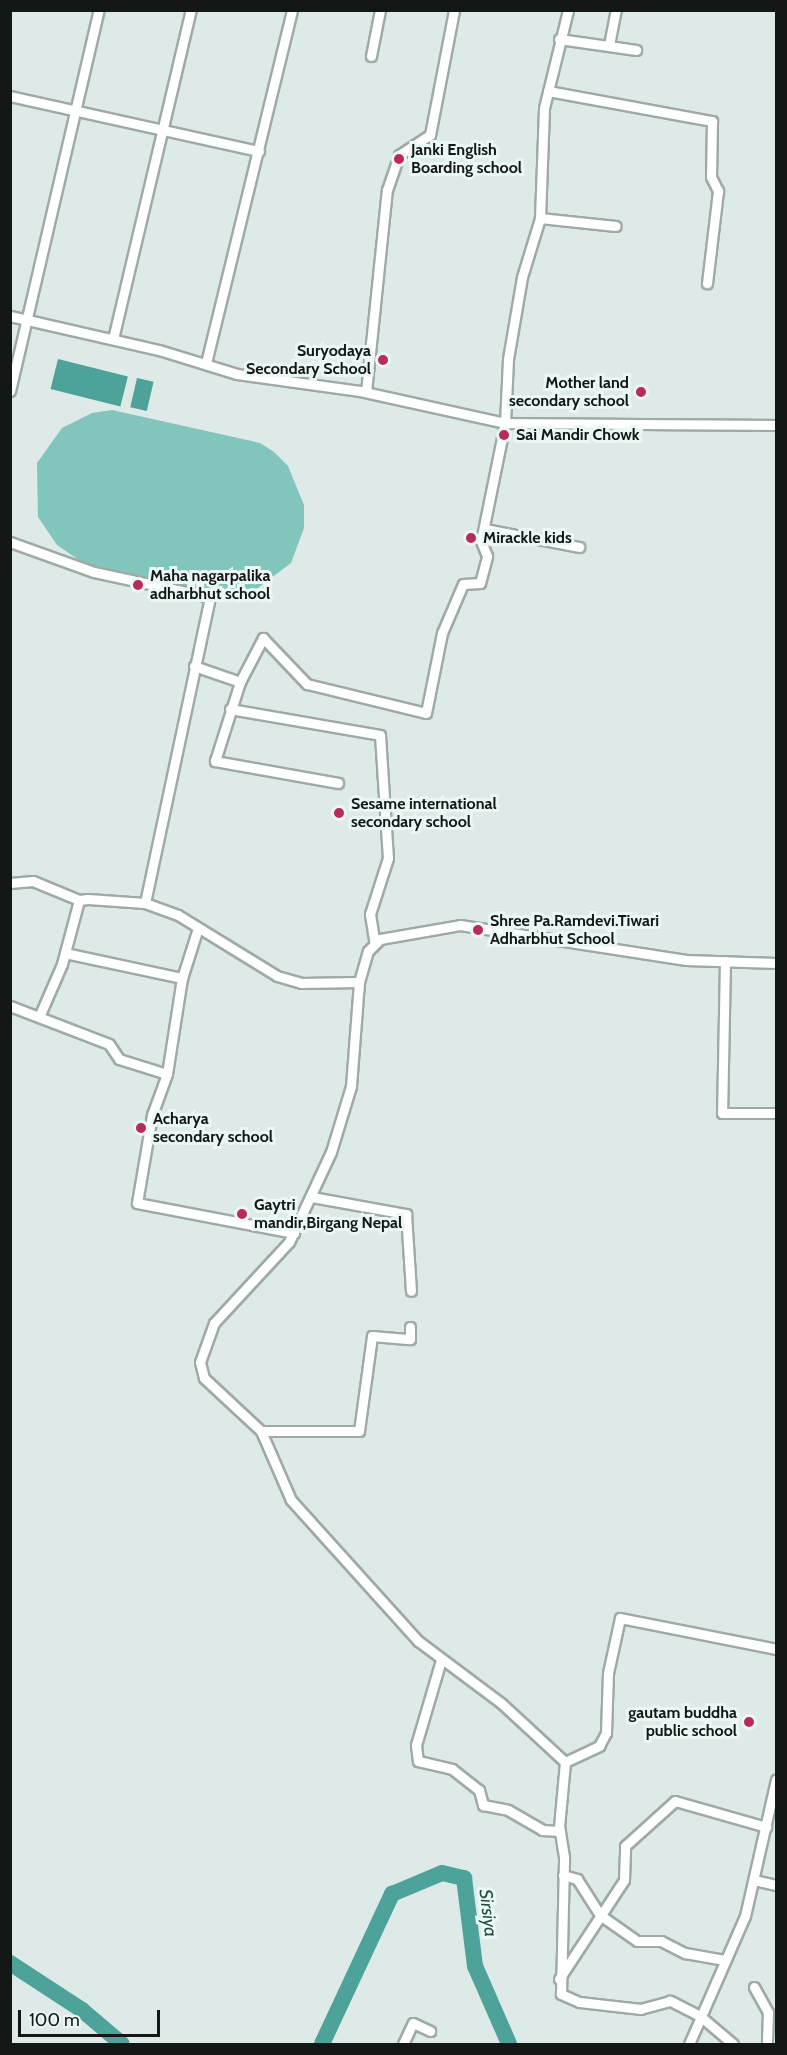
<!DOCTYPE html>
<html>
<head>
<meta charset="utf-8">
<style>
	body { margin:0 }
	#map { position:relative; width:787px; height:2055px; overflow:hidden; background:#ddeae7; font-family:Cabin,sans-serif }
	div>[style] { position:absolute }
	.green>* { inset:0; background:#81c5bc }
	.water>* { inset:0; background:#4da399; transform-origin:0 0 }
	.river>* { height:16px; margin:-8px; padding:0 8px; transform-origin:8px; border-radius:8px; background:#4da399 }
	.roads { filter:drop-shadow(2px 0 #9faaa8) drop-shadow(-2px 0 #9faaa8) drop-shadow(0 2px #9faaa8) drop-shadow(0 -2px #9faaa8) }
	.minor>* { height:9px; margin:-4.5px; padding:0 4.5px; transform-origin:4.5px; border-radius:4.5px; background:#fff }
	.dots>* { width:16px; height:16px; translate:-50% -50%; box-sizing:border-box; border:3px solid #eaf7f5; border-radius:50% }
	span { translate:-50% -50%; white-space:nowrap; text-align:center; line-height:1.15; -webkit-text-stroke:6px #eaf7f5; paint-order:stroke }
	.poi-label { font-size:16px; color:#131817; font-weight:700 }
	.left { translate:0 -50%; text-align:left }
	.right { translate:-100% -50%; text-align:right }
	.water-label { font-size:18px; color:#224944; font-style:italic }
	.frame { position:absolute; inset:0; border:12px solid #131817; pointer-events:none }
	.scale { position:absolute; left:18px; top:2010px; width:142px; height:27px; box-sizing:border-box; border:3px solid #131817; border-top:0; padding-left:8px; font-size:18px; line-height:21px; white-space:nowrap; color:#131817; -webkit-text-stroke:4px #eaf7f5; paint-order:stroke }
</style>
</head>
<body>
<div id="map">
	<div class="green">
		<div style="clip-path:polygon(112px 410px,260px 443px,274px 452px,288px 466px,304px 505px,304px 528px,291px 563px,258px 588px,224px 595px,89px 567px,57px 545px,38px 517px,37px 463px,62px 428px,92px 413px)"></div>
	</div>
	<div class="water">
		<div style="left:58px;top:359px;width:72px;height:31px;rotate:14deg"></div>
		<div style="left:137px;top:378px;width:17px;height:30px;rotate:13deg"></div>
	</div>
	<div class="river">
		<div style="left:10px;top:1963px;width:86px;rotate:33.1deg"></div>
		<div style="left:82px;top:2010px;width:52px;rotate:40.4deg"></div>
		<div style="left:322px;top:2044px;width:166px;rotate:-65deg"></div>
		<div style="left:392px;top:1894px;width:54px;rotate:-22.8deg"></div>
		<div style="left:442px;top:1873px;width:23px;rotate:13deg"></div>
		<div style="left:464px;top:1878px;width:89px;rotate:82.9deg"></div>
		<div style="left:475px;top:1966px;width:85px;rotate:66.4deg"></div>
	</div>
	<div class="roads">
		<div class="minor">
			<div style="left:559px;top:39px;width:78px;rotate:8.1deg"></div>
			<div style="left:609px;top:45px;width:36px;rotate:-79deg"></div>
			<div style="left:371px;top:56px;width:47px;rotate:-78.9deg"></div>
			<div style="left:548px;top:91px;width:167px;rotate:10.4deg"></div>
			<div style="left:712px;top:121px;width:56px;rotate:91deg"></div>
			<div style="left:711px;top:177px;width:16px;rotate:63deg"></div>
			<div style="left:718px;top:191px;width:93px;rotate:96.8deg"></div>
			<div style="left:10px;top:96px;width:255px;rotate:12.5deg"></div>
			<div style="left:540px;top:218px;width:76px;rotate:6deg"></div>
			<div style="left:10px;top:316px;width:153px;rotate:12.9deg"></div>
			<div style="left:159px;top:350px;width:82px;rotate:17.1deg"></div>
			<div style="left:237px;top:374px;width:124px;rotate:7.9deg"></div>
			<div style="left:360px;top:391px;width:148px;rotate:12.4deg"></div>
			<div style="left:505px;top:423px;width:271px;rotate:0.4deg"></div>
			<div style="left:113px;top:339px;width:338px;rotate:-76.7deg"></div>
			<div style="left:206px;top:363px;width:363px;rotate:-76.3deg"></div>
			<div style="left:10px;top:391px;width:391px;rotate:-76.9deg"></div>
			<div style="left:366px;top:392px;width:203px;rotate:-84.1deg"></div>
			<div style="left:387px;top:190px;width:37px;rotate:-71deg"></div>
			<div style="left:399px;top:155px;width:37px;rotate:-33deg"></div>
			<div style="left:430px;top:135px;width:127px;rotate:-79.1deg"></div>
			<div style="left:485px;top:529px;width:96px;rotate:10.8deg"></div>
			<div style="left:10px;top:542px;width:89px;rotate:19.7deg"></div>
			<div style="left:94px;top:572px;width:119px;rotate:12.2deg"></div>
			<div style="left:210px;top:597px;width:313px;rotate:102deg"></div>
			<div style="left:194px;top:666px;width:49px;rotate:19.2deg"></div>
			<div style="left:240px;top:682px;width:83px;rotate:107.6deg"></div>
			<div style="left:215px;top:761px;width:125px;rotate:10.1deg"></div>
			<div style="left:240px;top:682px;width:50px;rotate:-62.4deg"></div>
			<div style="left:263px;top:638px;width:64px;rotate:46.3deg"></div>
			<div style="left:307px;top:684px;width:122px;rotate:13.7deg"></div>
			<div style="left:426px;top:713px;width:82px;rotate:-78.7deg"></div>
			<div style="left:442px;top:633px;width:53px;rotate:-66.8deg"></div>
			<div style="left:463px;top:584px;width:17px;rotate:-3deg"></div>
			<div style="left:480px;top:583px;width:28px;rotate:-75deg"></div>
			<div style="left:487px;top:556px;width:16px;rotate:-112deg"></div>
			<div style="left:481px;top:541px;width:120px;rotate:-78.5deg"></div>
			<div style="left:505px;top:423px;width:64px;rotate:-87.3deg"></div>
			<div style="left:508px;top:359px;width:83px;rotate:-80.3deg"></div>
			<div style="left:522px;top:277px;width:62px;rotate:-73deg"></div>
			<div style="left:540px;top:218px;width:110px;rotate:-87.9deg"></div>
			<div style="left:544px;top:108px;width:101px;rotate:-76.2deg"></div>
			<div style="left:230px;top:709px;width:152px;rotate:9.8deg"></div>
			<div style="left:380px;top:735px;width:123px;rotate:86.3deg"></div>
			<div style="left:388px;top:858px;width:59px;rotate:107.8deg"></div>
			<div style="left:370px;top:914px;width:30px;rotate:81deg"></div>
			<div style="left:10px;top:883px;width:23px;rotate:-5deg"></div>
			<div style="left:33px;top:881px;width:50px;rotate:22.4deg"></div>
			<div style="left:198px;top:928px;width:52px;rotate:107.7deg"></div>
			<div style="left:182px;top:978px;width:97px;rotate:98.9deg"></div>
			<div style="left:167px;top:1074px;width:44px;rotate:110.1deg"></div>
			<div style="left:152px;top:1115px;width:89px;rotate:99.7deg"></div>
			<div style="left:137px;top:1203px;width:160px;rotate:10.8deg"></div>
			<div style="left:65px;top:953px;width:120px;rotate:12.1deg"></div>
			<div style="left:725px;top:961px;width:152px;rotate:91.1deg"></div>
			<div style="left:722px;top:1113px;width:51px"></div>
			<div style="left:10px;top:1006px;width:106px;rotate:21deg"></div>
			<div style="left:109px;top:1044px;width:18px;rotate:56deg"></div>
			<div style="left:119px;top:1059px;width:50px;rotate:17.4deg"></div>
			<div style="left:39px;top:1017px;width:58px;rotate:-66.5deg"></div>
			<div style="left:62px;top:964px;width:66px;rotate:-75.1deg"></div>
			<div style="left:79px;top:900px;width:9px;rotate:-6deg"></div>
			<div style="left:88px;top:899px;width:57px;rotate:4deg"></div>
			<div style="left:145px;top:903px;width:35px;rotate:20deg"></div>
			<div style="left:178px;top:915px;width:116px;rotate:31.6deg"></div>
			<div style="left:277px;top:976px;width:25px;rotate:16deg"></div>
			<div style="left:301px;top:983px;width:58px;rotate:-1deg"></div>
			<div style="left:312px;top:1197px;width:96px;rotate:10.3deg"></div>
			<div style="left:406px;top:1214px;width:77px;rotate:86.3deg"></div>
			<div style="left:261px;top:1431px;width:98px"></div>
			<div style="left:359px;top:1431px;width:96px;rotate:-82.2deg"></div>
			<div style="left:372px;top:1336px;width:38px;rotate:5deg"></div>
			<div style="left:410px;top:1339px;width:12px;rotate:-90deg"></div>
			<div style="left:441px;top:1660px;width:89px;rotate:106.4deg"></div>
			<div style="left:416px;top:1745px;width:16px;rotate:83deg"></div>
			<div style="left:418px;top:1761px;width:35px;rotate:13deg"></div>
			<div style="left:452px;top:1769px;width:34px;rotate:38deg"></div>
			<div style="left:479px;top:1790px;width:16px;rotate:75deg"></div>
			<div style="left:483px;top:1805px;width:25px;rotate:11deg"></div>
			<div style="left:508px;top:1810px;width:39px;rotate:30deg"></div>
			<div style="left:542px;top:1830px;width:18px;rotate:3deg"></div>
			<div style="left:565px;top:1762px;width:38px;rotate:-25deg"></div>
			<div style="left:599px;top:1746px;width:15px;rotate:-62deg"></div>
			<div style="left:606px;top:1733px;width:60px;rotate:-88.1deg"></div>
			<div style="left:608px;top:1673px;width:56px;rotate:-77.7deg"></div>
			<div style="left:620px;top:1618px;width:159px;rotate:11.2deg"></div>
			<div style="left:563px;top:1875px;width:15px;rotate:16deg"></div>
			<div style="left:577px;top:1879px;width:43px;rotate:57.4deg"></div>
			<div style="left:600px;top:1915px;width:45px;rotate:35.1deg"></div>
			<div style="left:637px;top:1941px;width:24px"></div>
			<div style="left:661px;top:1941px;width:27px;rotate:27deg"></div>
			<div style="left:685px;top:1953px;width:40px;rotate:10deg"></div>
			<div style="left:754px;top:1880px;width:23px;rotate:13deg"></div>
			<div style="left:559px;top:1979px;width:118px;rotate:-56.7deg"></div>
			<div style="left:624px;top:1880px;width:34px;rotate:-88deg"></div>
			<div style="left:625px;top:1846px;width:67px;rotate:-42deg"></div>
			<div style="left:675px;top:1801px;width:95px;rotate:15.9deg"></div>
			<div style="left:754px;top:1987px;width:29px;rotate:61deg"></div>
			<div style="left:768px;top:2012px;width:32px;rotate:92deg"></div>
			<div style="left:403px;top:2044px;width:23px;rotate:-65deg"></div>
			<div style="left:413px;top:2023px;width:19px;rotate:25deg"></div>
			<div style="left:689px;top:2044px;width:140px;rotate:-66.4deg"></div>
			<div style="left:745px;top:1916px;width:140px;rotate:-77.2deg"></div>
			<div style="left:733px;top:2044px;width:43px;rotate:-139.7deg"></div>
			<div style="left:700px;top:2016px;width:34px;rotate:-153deg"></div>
			<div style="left:670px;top:2001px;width:30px;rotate:165deg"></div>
			<div style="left:641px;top:2009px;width:62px;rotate:-173.6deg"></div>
			<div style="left:579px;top:2002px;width:20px;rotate:-156deg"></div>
			<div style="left:561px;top:1994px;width:137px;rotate:-88.7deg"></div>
			<div style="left:564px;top:1857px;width:30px;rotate:-99deg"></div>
			<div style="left:559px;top:1827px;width:65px;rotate:-84.7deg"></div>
			<div style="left:565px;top:1762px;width:87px;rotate:-137.3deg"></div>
			<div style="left:501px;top:1703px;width:104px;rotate:-143.2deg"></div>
			<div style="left:418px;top:1641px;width:190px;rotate:-132deg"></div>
			<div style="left:291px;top:1500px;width:75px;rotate:-113.5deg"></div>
			<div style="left:261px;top:1431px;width:78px;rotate:-137.1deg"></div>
			<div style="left:204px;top:1378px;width:16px;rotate:-104deg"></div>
			<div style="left:200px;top:1362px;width:41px;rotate:-70.3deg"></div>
			<div style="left:214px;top:1323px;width:110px;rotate:-47.2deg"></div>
			<div style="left:289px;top:1242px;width:99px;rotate:-65deg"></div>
			<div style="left:331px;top:1152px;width:69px;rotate:-73.1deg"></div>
			<div style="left:351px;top:1086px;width:104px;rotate:-85.6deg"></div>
			<div style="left:359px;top:982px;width:32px;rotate:-74deg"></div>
			<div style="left:368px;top:951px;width:17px;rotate:-45deg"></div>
			<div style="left:380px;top:939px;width:81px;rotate:-9.9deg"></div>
			<div style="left:460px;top:925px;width:229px;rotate:8.8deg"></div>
			<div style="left:686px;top:960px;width:90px;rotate:1.9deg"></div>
		</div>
	</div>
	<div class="dots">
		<div style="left:399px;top:159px;background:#b92b5d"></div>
		<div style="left:383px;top:360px;background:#b92b5d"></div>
		<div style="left:641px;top:392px;background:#b92b5d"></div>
		<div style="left:504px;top:435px;background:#b92b5d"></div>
		<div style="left:471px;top:538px;background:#b92b5d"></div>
		<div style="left:138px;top:585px;background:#b92b5d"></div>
		<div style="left:339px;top:813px;background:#b92b5d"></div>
		<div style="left:478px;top:930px;background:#b92b5d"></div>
		<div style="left:141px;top:1128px;background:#b92b5d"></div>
		<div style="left:242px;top:1214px;background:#b92b5d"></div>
		<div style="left:749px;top:1722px;background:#b92b5d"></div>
	</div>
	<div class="poi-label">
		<span class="left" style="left:411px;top:159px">Janki English<br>Boarding school</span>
		<span class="right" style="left:371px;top:360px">Suryodaya<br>Secondary School</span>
		<span class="right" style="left:629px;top:392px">Mother land<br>secondary school</span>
		<span class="left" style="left:516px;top:435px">Sai Mandir Chowk</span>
		<span class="left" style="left:483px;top:538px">Mirackle kids</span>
		<span class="left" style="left:150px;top:585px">Maha nagarpalika<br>adharbhut school</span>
		<span class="left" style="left:351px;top:813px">Sesame international<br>secondary school</span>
		<span class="left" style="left:490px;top:930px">Shree Pa.Ramdevi.Tiwari<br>Adharbhut School</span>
		<span class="left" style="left:153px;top:1128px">Acharya<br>secondary school</span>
		<span class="left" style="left:254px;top:1214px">Gaytri<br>mandir,Birgang Nepal</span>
		<span class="right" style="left:737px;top:1722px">gautam buddha<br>public school</span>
	</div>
	<div class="water-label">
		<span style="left:488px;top:1913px;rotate:83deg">Sirsiya</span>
	</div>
	<div class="frame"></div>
	<div class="scale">100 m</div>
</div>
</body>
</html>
